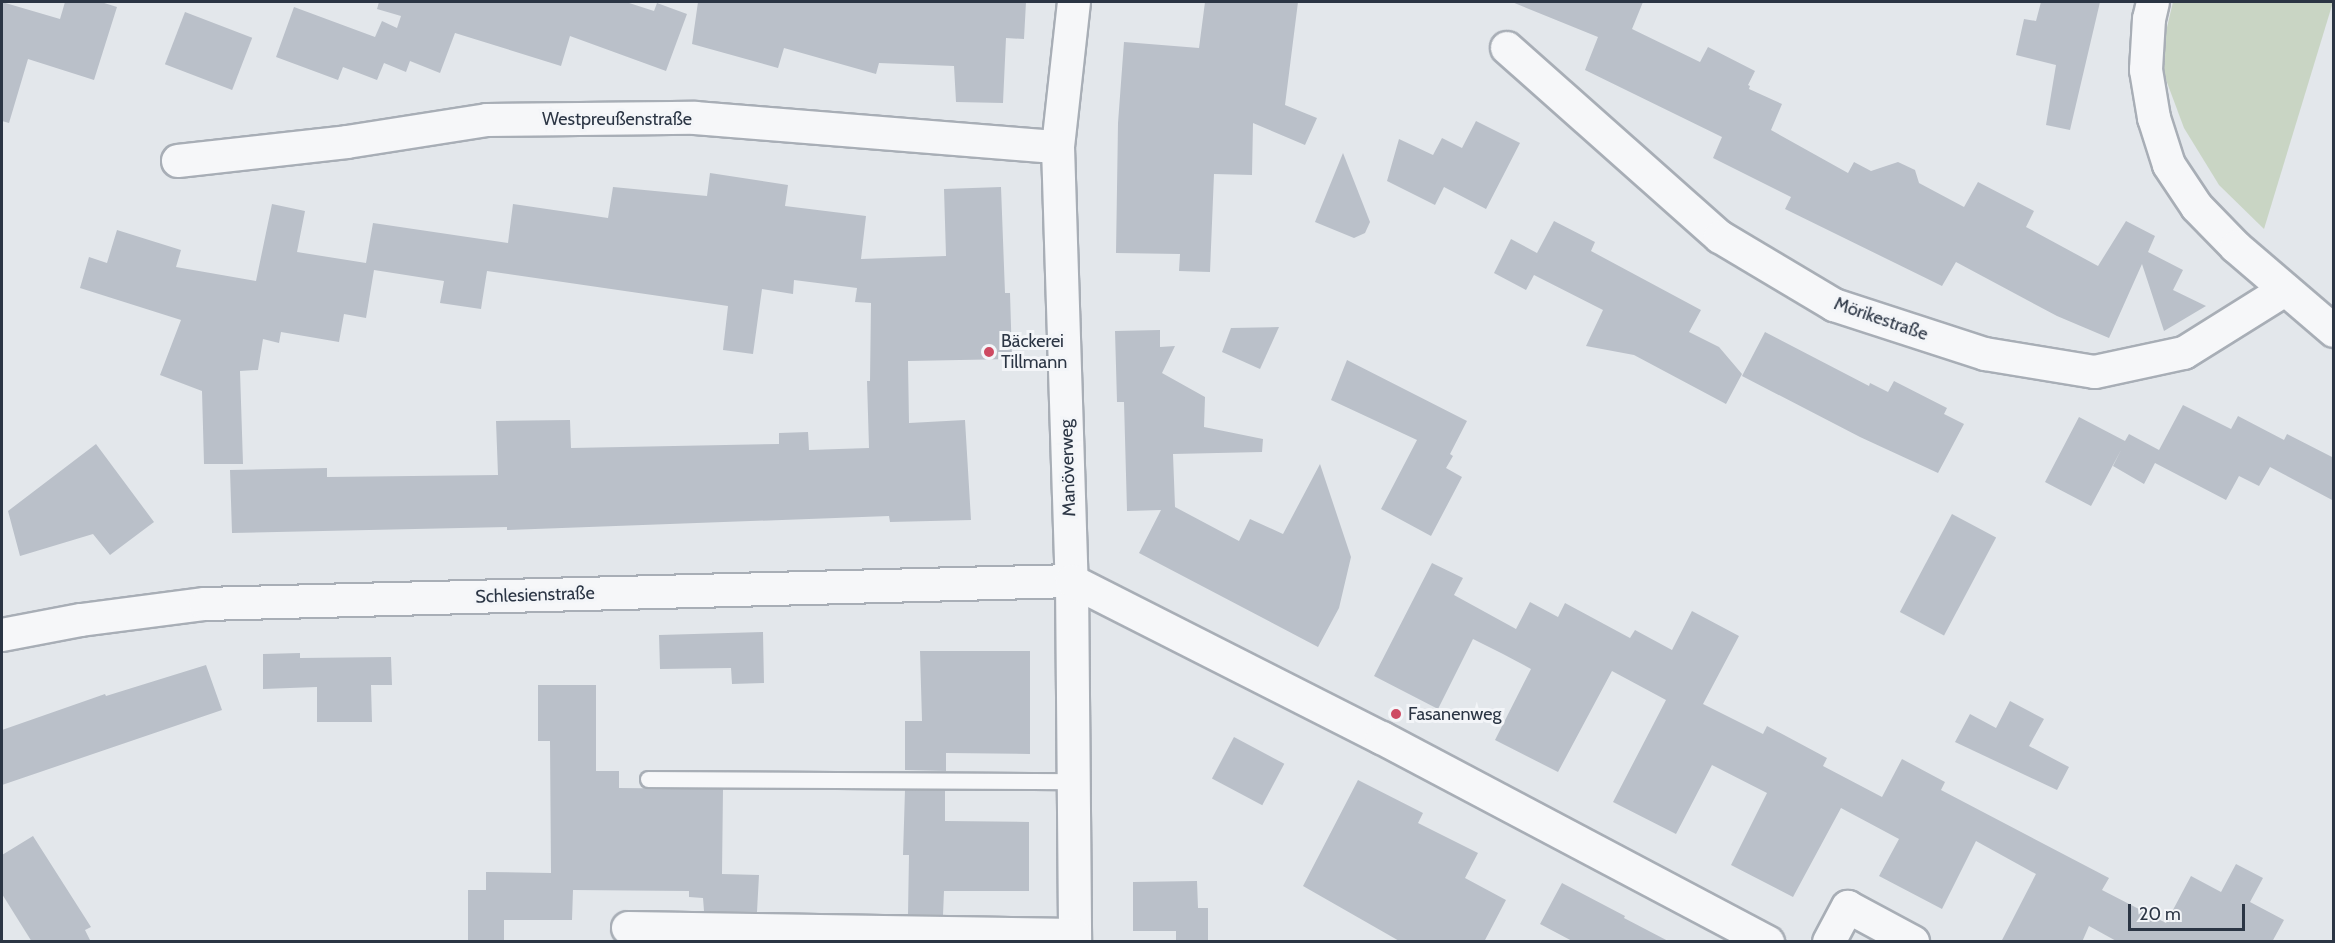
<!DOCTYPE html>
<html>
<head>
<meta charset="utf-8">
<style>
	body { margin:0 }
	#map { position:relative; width:2335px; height:943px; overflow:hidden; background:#e3e7eb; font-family:Cabin,sans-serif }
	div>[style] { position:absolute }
	.green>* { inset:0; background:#c9d5c4 }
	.building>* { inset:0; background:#bac0c9; transform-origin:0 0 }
	.roads { filter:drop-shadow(2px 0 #a8aeb6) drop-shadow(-2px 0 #a8aeb6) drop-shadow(0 2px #a8aeb6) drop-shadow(0 -2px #a8aeb6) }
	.service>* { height:15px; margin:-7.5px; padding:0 7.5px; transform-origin:7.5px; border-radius:7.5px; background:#f6f7f9 }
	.minor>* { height:32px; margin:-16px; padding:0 16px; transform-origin:16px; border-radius:16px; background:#f6f7f9 }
	.dots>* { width:16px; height:16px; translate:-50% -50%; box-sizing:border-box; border:3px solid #f3f5f8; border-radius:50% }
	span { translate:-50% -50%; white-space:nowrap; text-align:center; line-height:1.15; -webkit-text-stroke:6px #f3f5f8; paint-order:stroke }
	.street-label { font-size:18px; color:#2b3544 }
	.poi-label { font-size:18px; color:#2b3544 }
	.left { translate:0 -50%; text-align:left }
	.frame { position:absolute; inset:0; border:3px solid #2b3544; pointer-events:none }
	.scale { position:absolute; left:2128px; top:904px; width:117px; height:27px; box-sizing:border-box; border:3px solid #2b3544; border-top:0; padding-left:8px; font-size:18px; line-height:21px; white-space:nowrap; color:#2b3544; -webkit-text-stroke:4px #f3f5f8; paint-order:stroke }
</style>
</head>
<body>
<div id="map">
	<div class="green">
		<div style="clip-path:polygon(2173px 2px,2333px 2px,2264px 229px,2219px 185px,2184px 128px,2159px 61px)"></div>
	</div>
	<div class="building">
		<div style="clip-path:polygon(2px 2px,60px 19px,65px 2px,101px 2px,117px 7px,94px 80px,28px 59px,9px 123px,2px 121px)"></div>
		<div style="clip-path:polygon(379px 2px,626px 2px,654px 11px,657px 3px,687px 14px,666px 71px,570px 36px,561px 66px,455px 33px,440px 73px,410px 61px,406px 72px,384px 63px,377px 80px,343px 67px,338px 80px,276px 57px,294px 7px,375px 37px,382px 21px,397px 28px,401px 16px,377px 9px)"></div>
		<div style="clip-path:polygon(698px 2px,1026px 2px,1024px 39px,1006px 38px,1003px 103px,956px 102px,954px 66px,879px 63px,876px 74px,784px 48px,778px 68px,692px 44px)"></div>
		<div style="clip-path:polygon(1205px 2px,1298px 2px,1285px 105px,1317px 118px,1305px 145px,1253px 123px,1252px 175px,1214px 174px,1210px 272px,1179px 271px,1180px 254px,1116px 253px,1118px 123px,1124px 42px,1199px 48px)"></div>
		<div style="clip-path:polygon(1512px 2px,1643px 2px,1632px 29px,1700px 62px,1708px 47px,1755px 71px,1748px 85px,1750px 86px,1749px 89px,1782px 104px,1771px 130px,1848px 173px,1854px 162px,1871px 171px,1898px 162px,1915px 170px,1919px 183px,1964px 207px,1978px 182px,2034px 211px,2026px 227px,2098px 266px,2126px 221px,2155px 236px,2148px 252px,2183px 270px,2173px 290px,2206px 306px,2164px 331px,2142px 264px,2109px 338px,2057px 316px,1956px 262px,1942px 286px,1785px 209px,1791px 197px,1713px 158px,1722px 137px,1585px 70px,1598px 37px)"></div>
		<div style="clip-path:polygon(2041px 2px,2100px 2px,2070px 130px,2046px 125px,2056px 65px,2016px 55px,2024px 19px,2036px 21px)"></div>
		<div style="left:185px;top:12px;width:72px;height:56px;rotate:21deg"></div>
		<div style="clip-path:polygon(1476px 121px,1520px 143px,1486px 209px,1444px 187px,1435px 205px,1387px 181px,1399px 139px,1433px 155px,1442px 138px,1462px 148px)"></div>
		<div style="clip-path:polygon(1343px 153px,1370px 222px,1365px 233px,1354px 238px,1315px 222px)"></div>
		<div style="clip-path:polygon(710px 173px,788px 185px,785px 206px,866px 216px,861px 259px,946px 256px,944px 189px,1001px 187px,1005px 293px,1010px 293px,1012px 359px,908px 361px,909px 423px,965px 420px,971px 520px,890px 522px,889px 516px,507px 530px,507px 527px,232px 533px,230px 470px,327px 468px,327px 477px,498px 475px,496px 421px,570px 420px,571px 448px,779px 444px,779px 433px,808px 432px,809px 450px,869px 448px,867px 381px,870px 381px,871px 303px,855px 302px,857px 288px,794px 280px,793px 294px,762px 289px,753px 354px,723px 350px,728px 306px,487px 271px,481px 309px,440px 303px,444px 281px,374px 270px,366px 318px,344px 314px,339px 342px,281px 332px,279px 343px,263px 339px,258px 370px,240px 371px,243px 464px,204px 464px,202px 391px,160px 375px,181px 320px,80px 288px,89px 257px,107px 263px,117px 230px,181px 250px,176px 267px,256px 281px,272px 204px,305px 211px,297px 252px,366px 263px,373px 223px,508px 243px,513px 204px,608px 218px,613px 187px,707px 196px)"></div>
		<div style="clip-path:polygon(1554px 221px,1595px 242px,1591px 251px,1701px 310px,1689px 332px,1719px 347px,1742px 374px,1726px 404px,1634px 355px,1586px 346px,1603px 310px,1534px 275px,1526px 290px,1494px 273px,1511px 239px,1537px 253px)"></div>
		<div style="clip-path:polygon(1279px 327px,1260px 369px,1222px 352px,1231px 328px)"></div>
		<div style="clip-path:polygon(1160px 330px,1160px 347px,1175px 346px,1162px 373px,1205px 397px,1204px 427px,1263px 439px,1262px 452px,1173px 454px,1175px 507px,1239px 541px,1250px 519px,1283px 534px,1320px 464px,1351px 557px,1339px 608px,1318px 647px,1139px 553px,1161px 510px,1127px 511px,1124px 402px,1117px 402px,1115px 331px)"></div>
		<div style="clip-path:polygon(1765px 332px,1869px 386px,1870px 383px,1888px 392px,1894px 381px,1947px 408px,1944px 414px,1964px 424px,1938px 473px,1860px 437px,1742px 376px)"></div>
		<div style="clip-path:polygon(1347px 360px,1467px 421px,1450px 454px,1453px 456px,1446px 468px,1462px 477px,1431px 536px,1381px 509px,1417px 440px,1331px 400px)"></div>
		<div style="clip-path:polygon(2183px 405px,2231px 429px,2238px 416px,2284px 440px,2287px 434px,2334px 458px,2334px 501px,2270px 467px,2259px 486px,2239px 476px,2226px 500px,2155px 463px,2144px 484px,2113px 466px,2121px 450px,2091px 506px,2045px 482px,2079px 417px,2125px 441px,2129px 434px,2159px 450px)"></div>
		<div style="clip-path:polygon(96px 444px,154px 522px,110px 555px,93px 534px,20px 556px,8px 511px)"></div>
		<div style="left:1952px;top:514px;width:50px;height:111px;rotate:28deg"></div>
		<div style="clip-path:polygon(1432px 563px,1463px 578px,1454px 595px,1516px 629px,1530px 602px,1558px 617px,1565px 603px,1630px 638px,1635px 630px,1672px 650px,1692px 611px,1739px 636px,1703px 704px,1763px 734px,1767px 726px,1827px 758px,1823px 766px,1882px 797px,1902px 759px,1945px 782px,1941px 790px,2109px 878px,2102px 890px,2166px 923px,2191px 876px,2221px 892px,2236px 864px,2263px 878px,2250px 902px,2284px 920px,2272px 942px,2118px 942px,2089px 926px,2082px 942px,2001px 942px,2036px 874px,1976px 841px,1942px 909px,1879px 876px,1899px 839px,1841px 808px,1793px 897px,1731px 865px,1767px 793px,1712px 765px,1676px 834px,1613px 802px,1666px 700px,1612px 671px,1558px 772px,1495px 740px,1531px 669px,1503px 654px,1473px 639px,1438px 709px,1374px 676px)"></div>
		<div style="clip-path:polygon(763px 632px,764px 683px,732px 684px,731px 668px,660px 669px,659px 635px)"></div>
		<div style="clip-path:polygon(920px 651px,1030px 651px,1030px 754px,946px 753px,946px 771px,905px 770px,905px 721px,922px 721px)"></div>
		<div style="clip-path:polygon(300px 653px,300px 658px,391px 657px,392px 685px,371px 685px,372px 722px,317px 722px,317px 687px,263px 689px,263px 654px)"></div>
		<div style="clip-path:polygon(206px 665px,222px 710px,2px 785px,2px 730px,105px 694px,106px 696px)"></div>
		<div style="clip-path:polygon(538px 685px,596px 685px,596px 771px,619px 771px,619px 788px,723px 789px,722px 874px,759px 875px,757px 912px,704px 911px,703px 898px,689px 897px,689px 891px,573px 890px,572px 920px,504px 920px,504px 942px,468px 942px,468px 890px,486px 890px,486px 872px,551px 873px,550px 741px,538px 741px)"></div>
		<div style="clip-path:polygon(2010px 701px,2044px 719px,2029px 746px,2069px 767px,2057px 790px,1955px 742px,1970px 714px,1996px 728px)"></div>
		<div style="left:1234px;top:737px;width:57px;height:47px;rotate:28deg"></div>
		<div style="clip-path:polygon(1358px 780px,1423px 813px,1418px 823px,1478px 853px,1465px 878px,1506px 900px,1484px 942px,1401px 942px,1303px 886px)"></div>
		<div style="clip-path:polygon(905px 790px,945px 790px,945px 821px,1029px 822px,1029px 891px,944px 891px,943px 915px,908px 914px,909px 855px,903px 855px)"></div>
		<div style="clip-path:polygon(33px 836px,91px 927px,85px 930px,91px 942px,32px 942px,2px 894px,2px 855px)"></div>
		<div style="clip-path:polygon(1197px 881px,1198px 908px,1208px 908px,1208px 942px,1176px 942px,1176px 931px,1133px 931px,1133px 882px)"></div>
		<div style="clip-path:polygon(1562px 883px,1625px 916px,1624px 918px,1670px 942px,1574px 942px,1540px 924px)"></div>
	</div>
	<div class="roads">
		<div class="service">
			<div style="left:648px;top:779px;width:425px;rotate:0.3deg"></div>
		</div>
		<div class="minor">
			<div style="left:1074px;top:2px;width:146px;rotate:96.3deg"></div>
			<div style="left:1058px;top:147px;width:434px;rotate:88.2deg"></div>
			<div style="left:1072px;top:581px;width:361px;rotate:89.5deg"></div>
			<div style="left:2153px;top:2px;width:17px;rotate:103deg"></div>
			<div style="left:2149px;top:19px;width:51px;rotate:93.4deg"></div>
			<div style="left:2146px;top:70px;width:49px;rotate:80.5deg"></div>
			<div style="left:2154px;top:118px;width:49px;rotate:72.3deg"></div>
			<div style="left:2169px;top:165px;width:50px;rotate:56.3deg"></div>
			<div style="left:2197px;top:207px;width:56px;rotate:45.7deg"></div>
			<div style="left:2236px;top:247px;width:129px;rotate:40.6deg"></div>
			<div style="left:1507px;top:48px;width:285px;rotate:41.6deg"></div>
			<div style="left:1720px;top:237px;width:133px;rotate:30.8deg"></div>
			<div style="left:1834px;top:305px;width:159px;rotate:18deg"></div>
			<div style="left:1985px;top:354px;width:111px;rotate:9.3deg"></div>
			<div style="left:2095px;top:372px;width:91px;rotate:-12.1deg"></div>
			<div style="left:2184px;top:353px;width:119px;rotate:-32deg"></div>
			<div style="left:178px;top:161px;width:170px;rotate:-6.4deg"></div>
			<div style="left:347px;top:142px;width:142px;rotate:-8.9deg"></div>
			<div style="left:487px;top:120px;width:208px;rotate:-0.6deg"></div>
			<div style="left:695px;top:118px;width:364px;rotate:4.6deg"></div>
			<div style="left:2px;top:635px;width:80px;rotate:-10.8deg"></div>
			<div style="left:81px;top:620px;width:125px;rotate:-7.4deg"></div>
			<div style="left:205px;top:604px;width:867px;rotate:-1.52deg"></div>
			<div style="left:1072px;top:581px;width:347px;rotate:26.9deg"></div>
			<div style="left:1382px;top:738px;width:437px;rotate:27.9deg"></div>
			<div style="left:628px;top:928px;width:447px;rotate:0.9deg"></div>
			<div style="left:1829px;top:942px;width:40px;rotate:-62deg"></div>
			<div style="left:1848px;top:907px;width:74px;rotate:28.3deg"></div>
		</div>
	</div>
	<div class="dots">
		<div style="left:989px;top:352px;background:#ce4a62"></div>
		<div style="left:1396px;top:714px;background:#ce4a62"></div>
	</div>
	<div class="street-label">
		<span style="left:617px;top:119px">Westpreußenstraße</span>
		<span style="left:1881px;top:319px;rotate:19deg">Mörikestraße</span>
		<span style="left:1068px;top:468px;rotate:-92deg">Manöverweg</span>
		<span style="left:535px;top:595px;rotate:-2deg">Schlesienstraße</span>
	</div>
	<div class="poi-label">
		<span class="left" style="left:1001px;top:352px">Bäckerei<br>Tillmann</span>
		<span class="left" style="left:1408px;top:714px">Fasanenweg</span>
	</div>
	<div class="frame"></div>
	<div class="scale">20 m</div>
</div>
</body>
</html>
